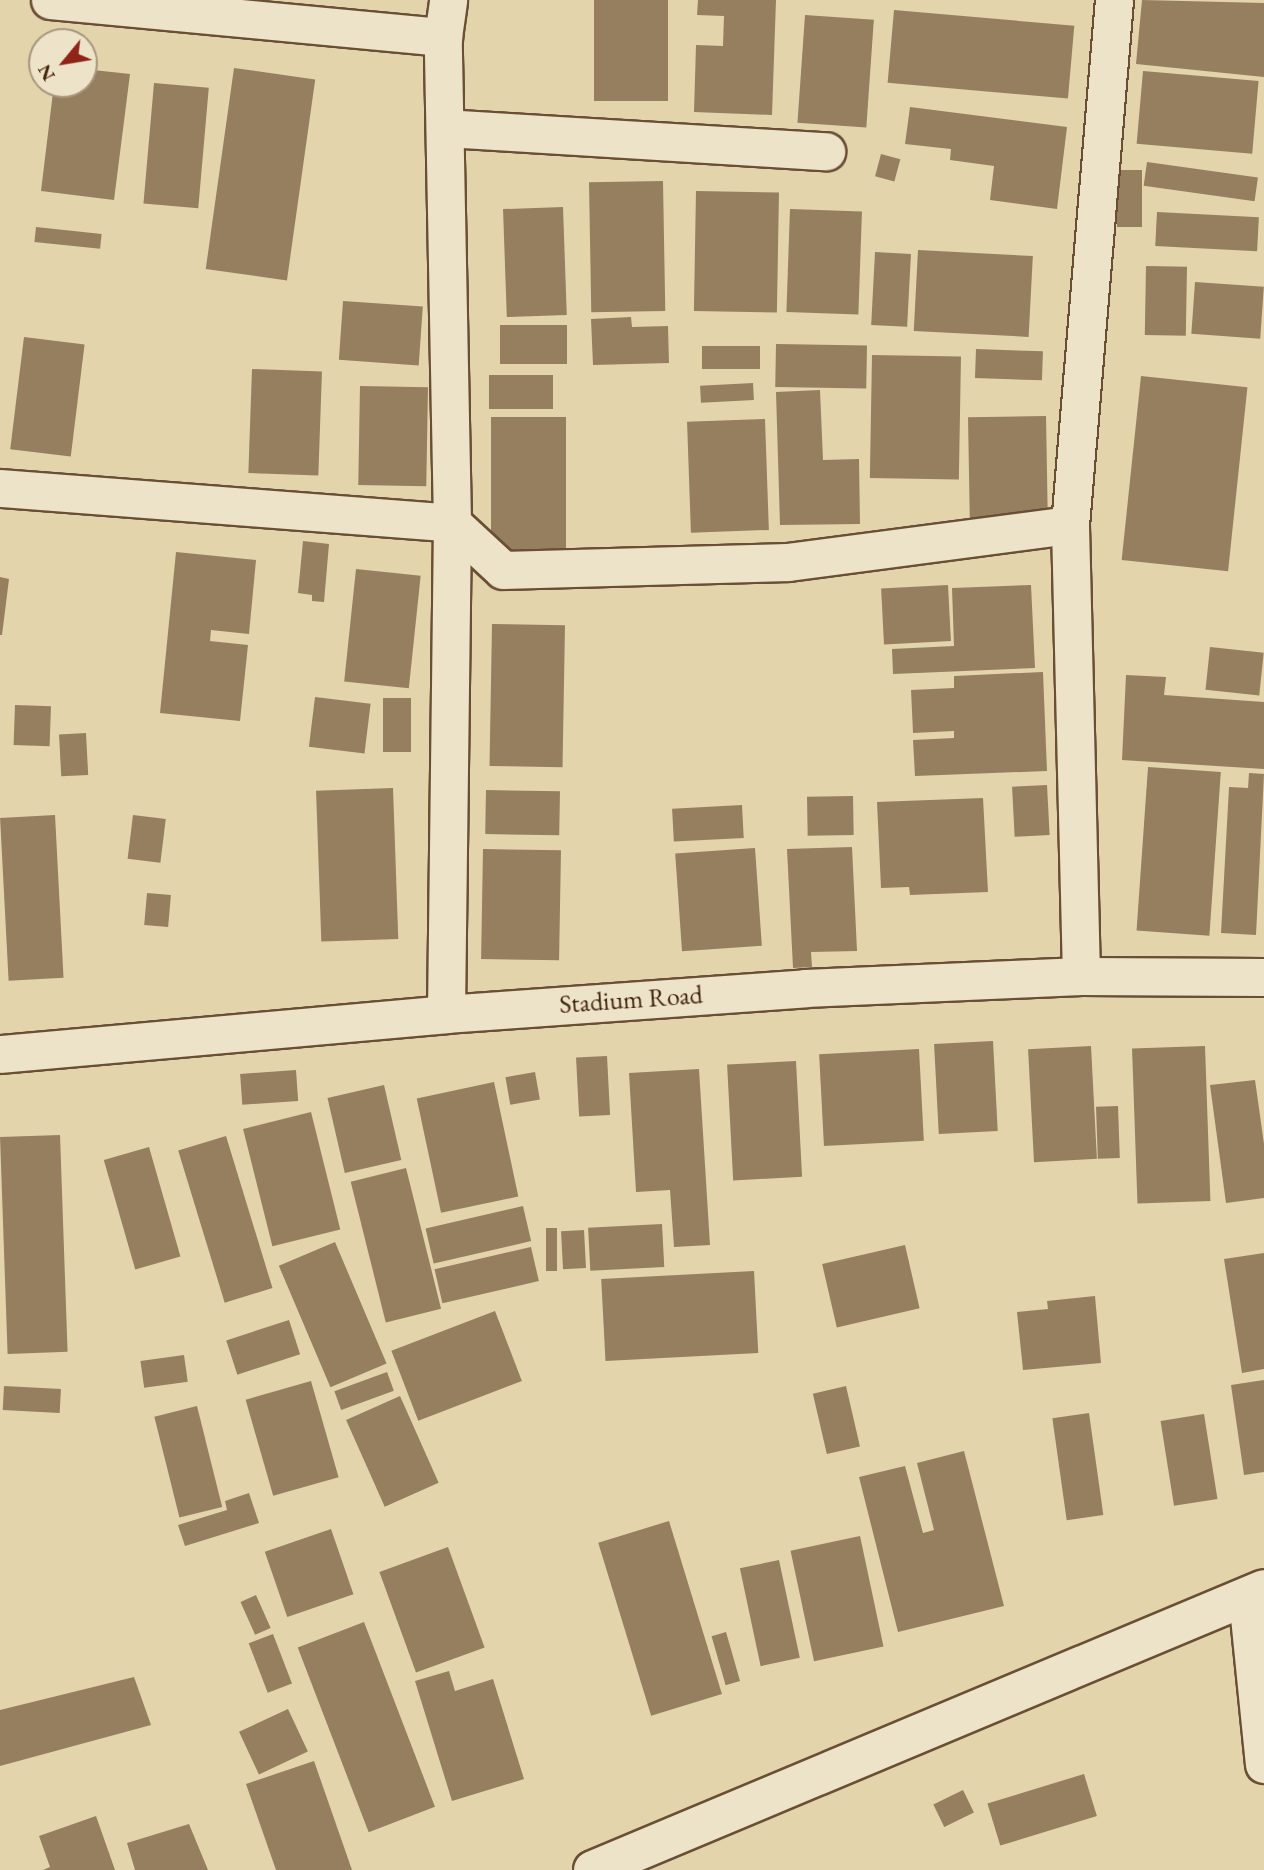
<!DOCTYPE html>
<html>
<head>
<meta charset="utf-8">
<style>
	body { margin:0 }
	#map { position:relative; width:1264px; height:1870px; overflow:hidden; background:#e3d4ac; font-family:"EB Garamond",serif }
	div>[style] { position:absolute }
	.building>* { inset:0; background:#957f5f; transform-origin:0 0 }
	.roads { filter:drop-shadow(2px 0 #6a4f34) drop-shadow(-2px 0 #6a4f34) drop-shadow(0 2px #6a4f34) drop-shadow(0 -2px #6a4f34) }
	.street>* { height:37px; margin:-18.5px; padding:0 18.5px; transform-origin:18.5px; border-radius:18.5px; background:#ede3c9 }
	.secondary>* { height:38px; margin:-19px; padding:0 19px; transform-origin:19px; border-radius:19px; background:#ede3c9 }
	span { translate:-50% -50%; white-space:nowrap; text-align:center; line-height:1.15; -webkit-text-stroke:7px #ede3c9; paint-order:stroke }
	.street-label { font-size:26px; color:#41230c }
	.north { position:absolute; left:28px; top:28px; width:70px; height:70px; box-sizing:border-box; background:#ede3c9; border:2px solid #a8967d; border-radius:50%; rotate:240deg; font-size:19px; font-weight:700; line-height:28px; text-align:center; color:#41230c }
	.north::after { content:''; display:block; margin:auto; width:24px; height:32px; background:#8f2418; clip-path:polygon(50% 0,100% 100%,50% 72%,0 100%) }
</style>
</head>
<body>
<div id="map">
	<div class="building">
		<div style="left:594px;top:0;width:74px;height:101px"></div>
		<div style="clip-path:polygon(698px 0,776px 0,772px 115px,694px 112px,696px 45px,723px 46px,724px 16px,697px 15px)"></div>
		<div style="clip-path:polygon(1142px 0,1264px 3px,1264px 77px,1136px 64px)"></div>
		<div style="left:894px;top:10px;width:181px;height:73px;rotate:5deg"></div>
		<div style="left:805px;top:15px;width:69px;height:108px;rotate:4deg"></div>
		<div style="left:234px;top:68px;width:82px;height:203px;rotate:8deg"></div>
		<div style="clip-path:polygon(84px 69px,130px 74px,114px 200px,41px 191px,54px 84px,84px 84px)"></div>
		<div style="left:1143px;top:71px;width:116px;height:73px;rotate:5deg"></div>
		<div style="left:154px;top:83px;width:55px;height:121px;rotate:5deg"></div>
		<div style="clip-path:polygon(910px 107px,1067px 127px,1057px 209px,990px 200px,994px 166px,950px 160px,951px 149px,905px 144px)"></div>
		<div style="left:881px;top:154px;width:20px;height:23px;rotate:15deg"></div>
		<div style="left:1147px;top:162px;width:112px;height:24px;rotate:8deg"></div>
		<div style="left:1117px;top:170px;width:25px;height:57px"></div>
		<div style="left:663px;top:181px;width:130px;height:74px;rotate:89deg"></div>
		<div style="left:696px;top:191px;width:83px;height:120px;rotate:1deg"></div>
		<div style="left:563px;top:207px;width:108px;height:60px;rotate:88deg"></div>
		<div style="left:790px;top:209px;width:72px;height:103px;rotate:2deg"></div>
		<div style="left:1157px;top:212px;width:102px;height:34px;rotate:3deg"></div>
		<div style="left:36px;top:227px;width:66px;height:15px;rotate:6deg"></div>
		<div style="left:918px;top:250px;width:115px;height:81px;rotate:3deg"></div>
		<div style="left:875px;top:252px;width:36px;height:73px;rotate:3deg"></div>
		<div style="left:1146px;top:266px;width:41px;height:69px;rotate:1deg"></div>
		<div style="left:1195px;top:282px;width:69px;height:52px;rotate:4deg"></div>
		<div style="left:343px;top:301px;width:80px;height:59px;rotate:4deg"></div>
		<div style="clip-path:polygon(631px 317px,632px 327px,668px 326px,669px 363px,593px 365px,591px 319px)"></div>
		<div style="left:500px;top:325px;width:67px;height:39px"></div>
		<div style="left:24px;top:337px;width:61px;height:113px;rotate:7deg"></div>
		<div style="left:776px;top:344px;width:91px;height:43px;rotate:1deg"></div>
		<div style="left:760px;top:346px;width:23px;height:58px;rotate:90deg"></div>
		<div style="left:976px;top:349px;width:67px;height:29px;rotate:2deg"></div>
		<div style="left:872px;top:355px;width:89px;height:123px;rotate:1deg"></div>
		<div style="left:252px;top:369px;width:70px;height:104px;rotate:2deg"></div>
		<div style="left:489px;top:375px;width:64px;height:34px"></div>
		<div style="left:1141px;top:376px;width:107px;height:185px;rotate:6deg"></div>
		<div style="left:753px;top:383px;width:17px;height:53px;rotate:87deg"></div>
		<div style="left:360px;top:386px;width:68px;height:99px;rotate:1deg"></div>
		<div style="clip-path:polygon(820px 390px,823px 460px,859px 459px,860px 524px,780px 525px,776px 392px)"></div>
		<div style="left:1046px;top:416px;width:104px;height:78px;rotate:89deg"></div>
		<div style="left:491px;top:417px;width:75px;height:135px"></div>
		<div style="left:765px;top:419px;width:111px;height:78px;rotate:88deg"></div>
		<div style="clip-path:polygon(303px 541px,329px 544px,324px 602px,312px 601px,312px 595px,298px 593px)"></div>
		<div style="clip-path:polygon(176px 552px,256px 560px,249px 634px,211px 630px,210px 641px,248px 645px,240px 721px,160px 713px)"></div>
		<div style="left:356px;top:569px;width:65px;height:113px;rotate:6deg"></div>
		<div style="clip-path:polygon(0 577px,9px 579px,2px 635px,0 635px)"></div>
		<div style="left:948px;top:585px;width:56px;height:67px;rotate:87deg"></div>
		<div style="clip-path:polygon(1031px 585px,1035px 668px,893px 674px,892px 649px,954px 646px,952px 588px)"></div>
		<div style="left:492px;top:624px;width:73px;height:142px;rotate:1deg"></div>
		<div style="left:1210px;top:647px;width:54px;height:43px;rotate:6deg"></div>
		<div style="clip-path:polygon(1043px 672px,1047px 771px,915px 776px,913px 740px,954px 738px,954px 731px,913px 733px,911px 690px,954px 688px,954px 676px)"></div>
		<div style="clip-path:polygon(1126px 675px,1166px 677px,1164px 695px,1264px 702px,1264px 769px,1122px 760px)"></div>
		<div style="left:315px;top:697px;width:56px;height:50px;rotate:7deg"></div>
		<div style="left:383px;top:698px;width:28px;height:54px"></div>
		<div style="left:15px;top:705px;width:36px;height:40px;rotate:2deg"></div>
		<div style="left:86px;top:733px;width:42px;height:27px;rotate:87deg"></div>
		<div style="left:1148px;top:767px;width:73px;height:164px;rotate:4deg"></div>
		<div style="clip-path:polygon(1249px 773px,1264px 774px,1256px 935px,1221px 933px,1229px 787px,1248px 788px)"></div>
		<div style="left:1047px;top:785px;width:50px;height:35px;rotate:87deg"></div>
		<div style="left:393px;top:788px;width:151px;height:77px;rotate:88deg"></div>
		<div style="left:486px;top:790px;width:74px;height:44px;rotate:1deg"></div>
		<div style="left:853px;top:796px;width:39px;height:46px;rotate:89deg"></div>
		<div style="clip-path:polygon(983px 798px,988px 892px,910px 895px,909px 887px,881px 888px,877px 802px)"></div>
		<div style="left:742px;top:805px;width:33px;height:70px;rotate:87deg"></div>
		<div style="left:55px;top:815px;width:163px;height:55px;rotate:87deg"></div>
		<div style="left:133px;top:815px;width:33px;height:44px;rotate:7deg"></div>
		<div style="clip-path:polygon(852px 847px,857px 951px,811px 952px,812px 967px,793px 968px,787px 849px)"></div>
		<div style="left:755px;top:848px;width:98px;height:80px;rotate:86deg"></div>
		<div style="left:483px;top:849px;width:78px;height:110px;rotate:1deg"></div>
		<div style="left:147px;top:893px;width:24px;height:32px;rotate:5deg"></div>
		<div style="left:993px;top:1041px;width:90px;height:59px;rotate:87deg"></div>
		<div style="left:1091px;top:1046px;width:113px;height:63px;rotate:87deg"></div>
		<div style="left:1205px;top:1046px;width:155px;height:73px;rotate:88deg"></div>
		<div style="left:919px;top:1049px;width:92px;height:100px;rotate:87deg"></div>
		<div style="left:607px;top:1056px;width:59px;height:31px;rotate:87deg"></div>
		<div style="left:796px;top:1061px;width:116px;height:69px;rotate:87deg"></div>
		<div style="clip-path:polygon(699px 1069px,710px 1245px,674px 1247px,670px 1190px,636px 1192px,629px 1073px)"></div>
		<div style="left:296px;top:1070px;width:31px;height:56px;rotate:86deg"></div>
		<div style="left:535px;top:1072px;width:28px;height:30px;rotate:80deg"></div>
		<div style="clip-path:polygon(1255px 1080px,1264px 1144px,1264px 1198px,1226px 1203px,1210px 1085px)"></div>
		<div style="left:494px;top:1082px;width:117px;height:79px;rotate:78deg"></div>
		<div style="left:384px;top:1085px;width:77px;height:58px;rotate:77deg"></div>
		<div style="left:1118px;top:1106px;width:52px;height:22px;rotate:88deg"></div>
		<div style="left:311px;top:1112px;width:121px;height:70px;rotate:76deg"></div>
		<div style="left:60px;top:1135px;width:217px;height:60px;rotate:88deg"></div>
		<div style="left:226px;top:1136px;width:159px;height:50px;rotate:73deg"></div>
		<div style="left:149px;top:1147px;width:114px;height:47px;rotate:74deg"></div>
		<div style="left:406px;top:1168px;width:145px;height:57px;rotate:76deg"></div>
		<div style="left:523px;top:1206px;width:36px;height:100px;rotate:77deg"></div>
		<div style="left:662px;top:1224px;width:43px;height:74px;rotate:87deg"></div>
		<div style="left:546px;top:1228px;width:11px;height:43px"></div>
		<div style="left:584px;top:1230px;width:38px;height:23px;rotate:87deg"></div>
		<div style="left:335px;top:1242px;width:132px;height:61px;rotate:67deg"></div>
		<div style="left:905px;top:1245px;width:65px;height:85px;rotate:77deg"></div>
		<div style="left:531px;top:1247px;width:35px;height:99px;rotate:77deg"></div>
		<div style="clip-path:polygon(1264px 1253px,1264px 1369px,1242px 1373px,1224px 1259px)"></div>
		<div style="left:754px;top:1271px;width:82px;height:153px;rotate:87deg"></div>
		<div style="clip-path:polygon(1095px 1296px,1101px 1363px,1023px 1370px,1017px 1312px,1048px 1309px,1047px 1301px)"></div>
		<div style="left:495px;top:1311px;width:75px;height:111px;rotate:69deg"></div>
		<div style="left:289px;top:1320px;width:36px;height:66px;rotate:72deg"></div>
		<div style="left:184px;top:1355px;width:27px;height:44px;rotate:82deg"></div>
		<div style="left:387px;top:1372px;width:20px;height:56px;rotate:70deg"></div>
		<div style="clip-path:polygon(1264px 1380px,1264px 1472px,1244px 1475px,1231px 1385px)"></div>
		<div style="left:311px;top:1381px;width:100px;height:68px;rotate:74deg"></div>
		<div style="left:4px;top:1386px;width:57px;height:24px;rotate:3deg"></div>
		<div style="left:846px;top:1386px;width:62px;height:34px;rotate:77deg"></div>
		<div style="left:400px;top:1396px;width:95px;height:59px;rotate:66deg"></div>
		<div style="left:197px;top:1406px;width:104px;height:44px;rotate:76deg"></div>
		<div style="left:1089px;top:1413px;width:103px;height:37px;rotate:82deg"></div>
		<div style="left:1204px;top:1414px;width:86px;height:44px;rotate:81deg"></div>
		<div style="clip-path:polygon(964px 1451px,1004px 1606px,898px 1632px,859px 1477px,905px 1466px,923px 1533px,934px 1530px,917px 1463px)"></div>
		<div style="clip-path:polygon(249px 1493px,259px 1523px,185px 1546px,178px 1525px,227px 1510px,225px 1501px)"></div>
		<div style="left:669px;top:1521px;width:181px;height:74px;rotate:73deg"></div>
		<div style="left:331px;top:1529px;width:69px;height:70px;rotate:71deg"></div>
		<div style="left:860px;top:1536px;width:113px;height:71px;rotate:78deg"></div>
		<div style="left:448px;top:1547px;width:107px;height:73px;rotate:70deg"></div>
		<div style="left:779px;top:1560px;width:100px;height:40px;rotate:78deg"></div>
		<div style="left:256px;top:1595px;width:36px;height:17px;rotate:66deg"></div>
		<div style="left:364px;top:1622px;width:198px;height:71px;rotate:69deg"></div>
		<div style="left:726px;top:1632px;width:51px;height:15px;rotate:74deg"></div>
		<div style="left:273px;top:1634px;width:53px;height:26px;rotate:69deg"></div>
		<div style="clip-path:polygon(449px 1671px,455px 1691px,493px 1679px,524px 1779px,452px 1801px,415px 1681px)"></div>
		<div style="clip-path:polygon(134px 1677px,151px 1725px,0 1766px,0 1710px)"></div>
		<div style="left:288px;top:1709px;width:47px;height:54px;rotate:65deg"></div>
		<div style="clip-path:polygon(314px 1761px,352px 1870px,276px 1870px,246px 1784px)"></div>
		<div style="left:1084px;top:1774px;width:44px;height:101px;rotate:73deg"></div>
		<div style="left:963px;top:1790px;width:25px;height:33px;rotate:64deg"></div>
		<div style="clip-path:polygon(96px 1816px,115px 1870px,43px 1870px,50px 1867px,39px 1836px)"></div>
		<div style="clip-path:polygon(189px 1824px,208px 1870px,135px 1870px,127px 1843px)"></div>
	</div>
	<div class="roads">
		<div class="street">
			<div style="left:50px;top:0;width:395px;rotate:5.4deg"></div>
			<div style="left:445px;top:128px;width:382px;rotate:3.5deg"></div>
			<div style="left:0;top:488px;width:453px;rotate:4.4deg"></div>
			<div style="left:452px;top:523px;width:69px;rotate:42.7deg"></div>
			<div style="left:503px;top:570px;width:285px;rotate:-1.6deg"></div>
			<div style="left:788px;top:562px;width:284px;rotate:-7.5deg"></div>
			<div style="left:1081px;top:976px;width:451px;rotate:-91.4deg"></div>
			<div style="left:1070px;top:525px;width:527px;rotate:-85.21deg"></div>
			<div style="left:446px;top:1014px;width:491px;rotate:-89.3deg"></div>
			<div style="left:452px;top:523px;width:486px;rotate:-91.1deg"></div>
			<div style="left:443px;top:37px;width:37px;rotate:-82deg"></div>
			<div style="left:0;top:1054px;width:448px;rotate:-5.1deg"></div>
			<div style="left:446px;top:1014px;width:360px;rotate:-4.1deg"></div>
			<div style="left:805px;top:988px;width:276px;rotate:-2.5deg"></div>
			<div style="left:1081px;top:976px;width:183px;rotate:0.3deg"></div>
			<div style="left:1247px;top:1597px;width:168px;rotate:84.2deg"></div>
		</div>
		<div class="secondary">
			<div style="left:593px;top:1870px;width:727px;rotate:-22.72deg"></div>
		</div>
	</div>
	<div class="street-label">
		<span style="left:631px;top:1000px;rotate:-4deg">Stadium Road</span>
	</div>
	<div class="north">N</div>
</div>
</body>
</html>
